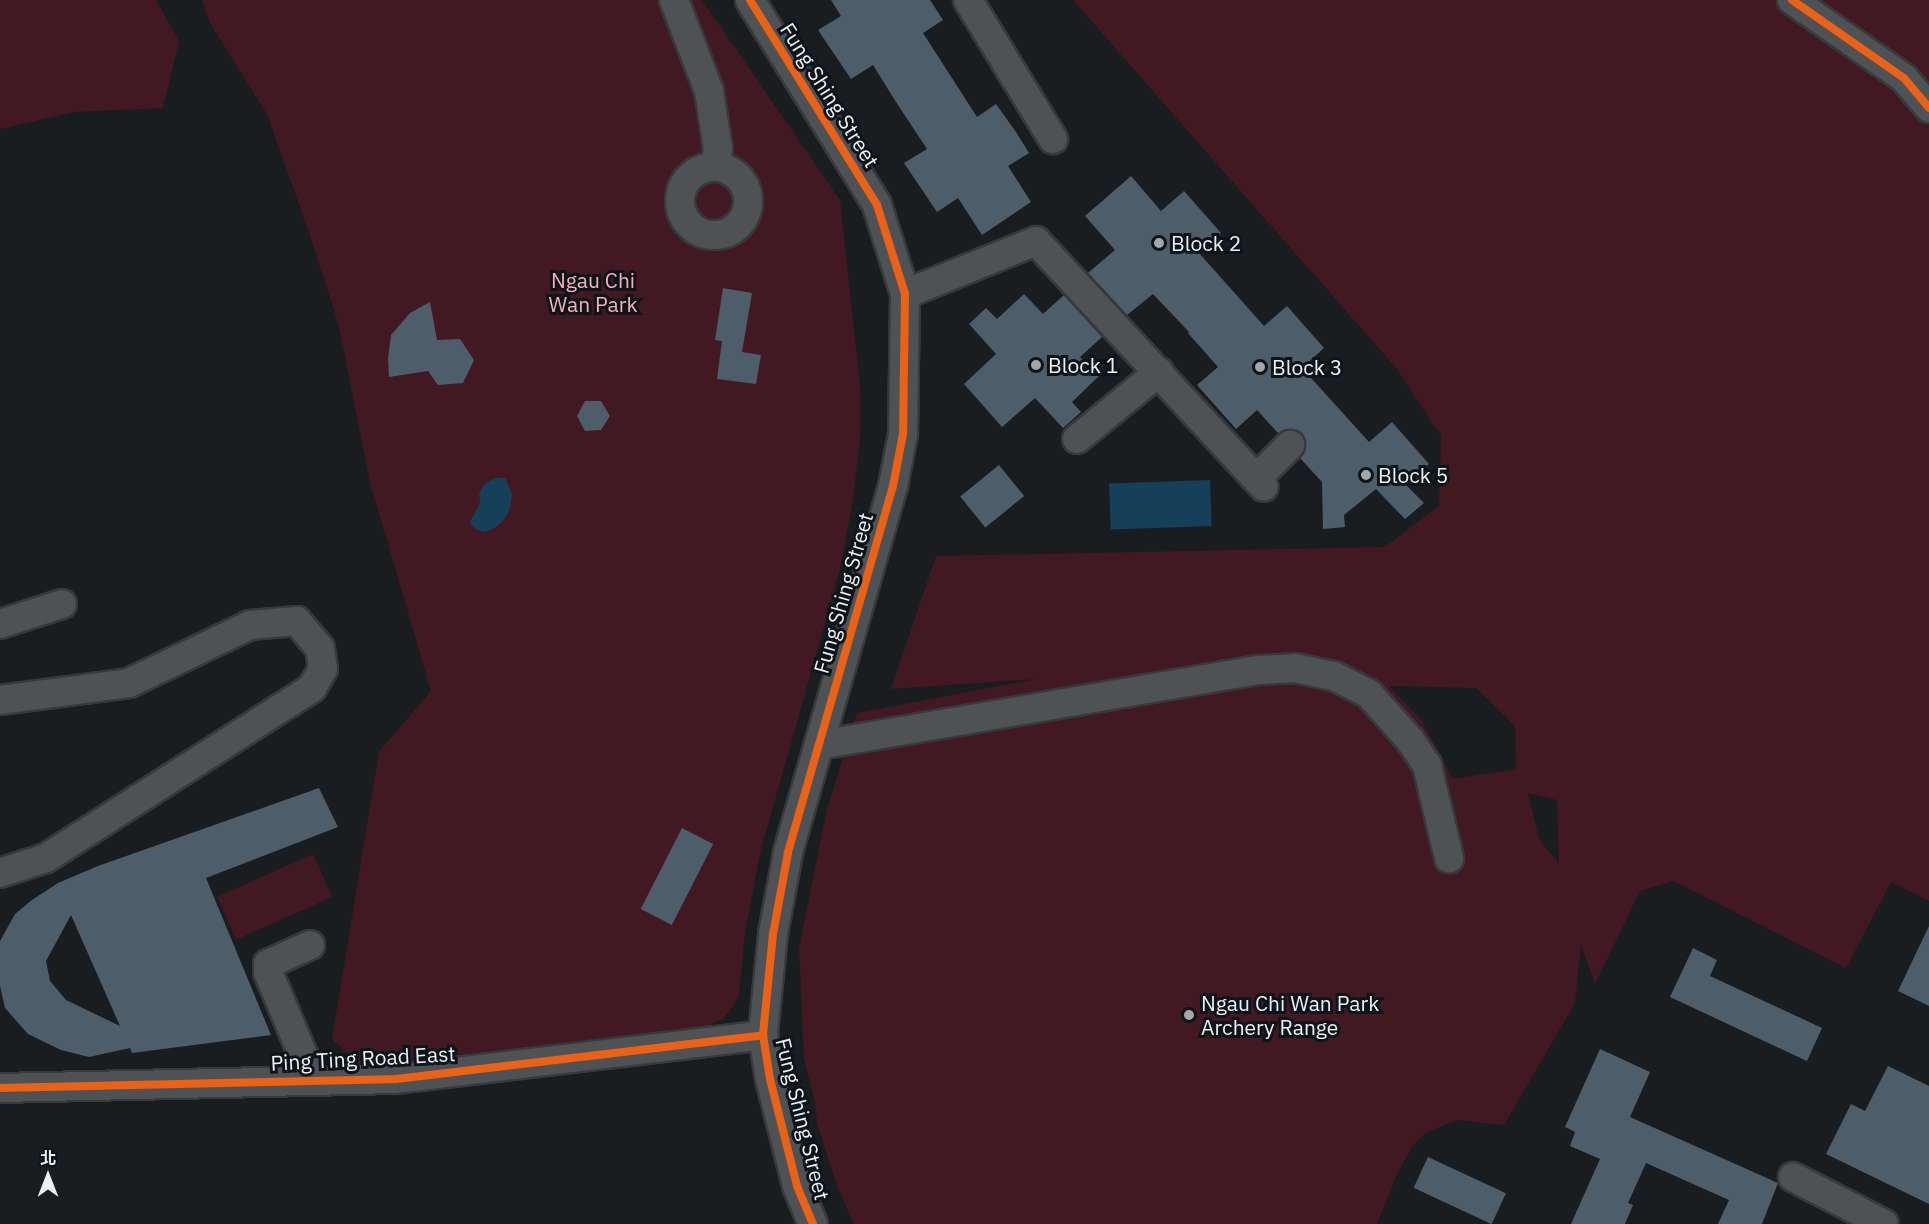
<!DOCTYPE html>
<html>
<head>
<meta charset="utf-8">
<style>
	body { margin:0 }
	#map { position:relative; width:1929px; height:1224px; overflow:hidden; background:#191d20; font-family:"IBM Plex Sans","Noto Sans TC",sans-serif }
	div>[style] { position:absolute }
	.green>* { inset:0; background:#421822; transform-origin:0 0 }
	.water>* { inset:0; background:#164059; transform-origin:0 0 }
	.building>* { inset:0; background:#4d5e6a; transform-origin:0 0 }
	.roads { filter:drop-shadow(2px 0 #37393c) drop-shadow(-2px 0 #37393c) drop-shadow(0 2px #37393c) drop-shadow(0 -2px #37393c) }
	.minor>* { height:28px; margin:-14px; padding:0 14px; transform-origin:14px; border-radius:14px; background:#4f5255 }
	.minor>.ring { margin:-14px; padding:0; box-sizing:content-box; background:none; border:28px solid #4f5255; border-radius:50% }
	.cycleway>* { height:8px; margin:-4px; padding:0 4px; transform-origin:4px; border-radius:4px; background:#ea6118 }
	.dots>* { width:16px; height:16px; translate:-50% -50%; box-sizing:border-box; border:3px solid #0d151a; border-radius:50% }
	span { translate:-50% -50%; white-space:nowrap; text-align:center; line-height:1.15; -webkit-text-stroke:6px #0d151a; paint-order:stroke }
	.street-label { font-size:21px; color:#ebf1f5 }
	.poi-label { font-size:21px; color:#ebf1f5 }
	.left { translate:0 -50%; text-align:left }
	.park-label { font-size:21px; color:#f8afba }
	.north { position:absolute; left:18px; top:1146px; width:60px; height:60px; -webkit-text-stroke:4px #0d151a; paint-order:stroke; rotate:0deg; font-size:16px; font-weight:700; line-height:24px; text-align:center; color:#ebf1f5 }
	.north::after { content:''; display:block; margin:auto; width:21px; height:27px; background:#ebf1f5; clip-path:polygon(50% 0,100% 100%,50% 72%,0 100%) }
</style>
</head>
<body>
<div id="map">
	<div class="green">
		<div style="clip-path:polygon(0 0,156px 0,179px 41px,163px 108px,74px 112px,0 129px)"></div>
		<div style="clip-path:polygon(202px 0,702px 0,840px 200px,860px 386px,860px 438px,853px 500px,840px 570px,760px 853px,745px 933px,739px 994px,735px 1004px,723px 1019px,712px 1023px,708px 1029px,359px 1065px,332px 1039px,379px 752px,431px 691px,370px 482px,339px 326px,310px 235px,267px 114px,210px 23px)"></div>
		<div style="clip-path:polygon(evenodd,1073px 0,1929px 0,1929px 901px,1891px 882px,1846px 968px,1673px 881px,1640px 891px,1595px 984px,1581px 945px,1575px 1003px,1504px 1125px,1457px 1120px,1425px 1133px,1413px 1145px,1397px 1174px,1377px 1224px,854px 1224px,838px 1188px,817px 1124px,815px 1102px,804px 1058px,799px 948px,827px 809px,857px 713px,1037px 679px,891px 689px,936px 556px,1385px 547px,1439px 506px,1441px 436px,1397px 369px,1073px 0,1389px 686px,1476px 688px,1515px 726px,1516px 769px,1453px 779px,1422px 721px,1389px 686px,1073px 0,1528px 793px,1557px 800px,1559px 864px,1539px 839px,1528px 793px)"></div>
		<div style="left:313px;top:854px;width:47px;height:105px;rotate:66deg"></div>
	</div>
	<div class="water">
		<div style="clip-path:polygon(495px 478px,505px 478px,512px 494px,510px 508px,505px 519px,495px 528px,485px 532px,475px 529px,470px 523px,480px 503px,479px 494px,484px 484px)"></div>
		<div style="left:1210px;top:480px;width:46px;height:101px;rotate:88deg"></div>
	</div>
	<div class="building">
		<div style="clip-path:polygon(831px 0,930px 0,943px 20px,923px 33px,977px 117px,996px 104px,1016px 132px,1029px 153px,1008px 166px,1031px 202px,982px 235px,958px 198px,937px 212px,904px 163px,927px 149px,896px 102px,873px 65px,851px 79px,818px 30px,841px 16px)"></div>
		<div style="clip-path:polygon(1131px 176px,1161px 211px,1184px 191px,1221px 233px,1199px 253px,1264px 326px,1287px 306px,1324px 348px,1302px 368px,1369px 442px,1392px 422px,1429px 464px,1406px 485px,1424px 503px,1405px 519px,1376px 489px,1344px 515px,1345px 527px,1323px 529px,1322px 482px,1300px 458px,1306px 449px,1302px 434px,1294px 429px,1278px 433px,1257px 410px,1236px 429px,1197px 385px,1218px 367px,1188px 333px,1189px 332px,1153px 294px,1127px 315px,1088px 273px,1115px 250px,1085px 216px)"></div>
		<div style="clip-path:polygon(723px 288px,752px 293px,742px 352px,761px 355px,756px 384px,717px 379px,722px 341px,715px 340px)"></div>
		<div style="clip-path:polygon(1024px 294px,1043px 314px,1064px 295px,1102px 337px,1080px 357px,1099px 376px,1072px 402px,1081px 412px,1063px 428px,1035px 398px,1002px 427px,964px 384px,996px 354px,969px 324px,986px 308px,997px 319px)"></div>
		<div style="clip-path:polygon(430px 302px,437px 340px,460px 339px,474px 360px,463px 383px,438px 385px,428px 371px,389px 377px,388px 359px,391px 335px,410px 313px)"></div>
		<div style="clip-path:polygon(585px 401px,601px 401px,610px 416px,601px 430px,585px 431px,577px 416px)"></div>
		<div style="left:999px;top:465px;width:40px;height:50px;rotate:51deg"></div>
		<div style="clip-path:polygon(evenodd,319px 788px,338px 827px,206px 878px,271px 1035px,132px 1053px,130px 1048px,89px 1057px,61px 1050px,28px 1034px,5px 1008px,0 986px,0 941px,15px 914px,32px 900px,58px 883px,98px 866px,319px 788px,71px 915px,120px 1026px,66px 1000px,50px 981px,46px 961px,71px 915px)"></div>
		<div style="left:682px;top:828px;width:35px;height:91px;rotate:27deg"></div>
		<div style="clip-path:polygon(1929px 926px,1929px 1006px,1898px 991px)"></div>
		<div style="clip-path:polygon(1693px 948px,1717px 960px,1710px 976px,1822px 1028px,1807px 1061px,1670px 997px)"></div>
		<div style="clip-path:polygon(1600px 1049px,1650px 1072px,1630px 1117px,1778px 1183px,1762px 1224px,1718px 1224px,1729px 1200px,1646px 1163px,1628px 1203px,1633px 1205px,1625px 1224px,1571px 1224px,1600px 1159px,1570px 1146px,1575px 1132px,1565px 1127px)"></div>
		<div style="clip-path:polygon(1888px 1066px,1929px 1086px,1929px 1204px,1826px 1154px,1851px 1104px,1865px 1111px)"></div>
		<div style="left:1428px;top:1157px;width:86px;height:34px;rotate:25deg"></div>
	</div>
	<div class="roads">
		<div class="minor">
			<div style="left:674px;top:0;width:97px;rotate:69deg"></div>
			<div style="left:709px;top:91px;width:59px;rotate:81.2deg"></div>
			<div style="left:718px;top:149px;width:18px;rotate:99deg"></div>
			<div style="left:750px;top:0;width:241px;rotate:58.2deg"></div>
			<div style="left:877px;top:205px;width:93px;rotate:72.5deg"></div>
			<div style="left:905px;top:294px;width:140px;rotate:90.8deg"></div>
			<div style="left:903px;top:434px;width:53px;rotate:100.9deg"></div>
			<div style="left:893px;top:486px;width:382px;rotate:106deg"></div>
			<div style="left:788px;top:853px;width:82px;rotate:100.5deg"></div>
			<div style="left:773px;top:934px;width:101px;rotate:95.7deg"></div>
			<div style="left:763px;top:1035px;width:45px;rotate:81deg"></div>
			<div style="left:770px;top:1079px;width:110px;rotate:75.8deg"></div>
			<div style="left:797px;top:1186px;width:41px;rotate:67.2deg"></div>
			<div style="left:968px;top:0;width:163px;rotate:58.6deg"></div>
			<div style="left:1792px;top:0;width:136px;rotate:34.9deg"></div>
			<div style="left:1904px;top:78px;width:39px;rotate:50deg"></div>
			<div class="ring" style="left:680px;top:167px;width:40px;height:40px"></div>
			<div style="left:905px;top:294px;width:141px;rotate:-22deg"></div>
			<div style="left:1036px;top:241px;width:335px;rotate:47.2deg"></div>
			<div style="left:1077px;top:439px;width:106px;rotate:-39.3deg"></div>
			<div style="left:1257px;top:478px;width:47px;rotate:-45deg"></div>
			<div style="left:0;top:624px;width:65px;rotate:-17.9deg"></div>
			<div style="left:0;top:700px;width:130px;rotate:-7.5deg"></div>
			<div style="left:129px;top:683px;width:134px;rotate:-25.6deg"></div>
			<div style="left:250px;top:625px;width:47px;rotate:-4.9deg"></div>
			<div style="left:297px;top:621px;width:35px;rotate:50deg"></div>
			<div style="left:320px;top:648px;width:21px;rotate:82deg"></div>
			<div style="left:323px;top:669px;width:22px;rotate:120deg"></div>
			<div style="left:312px;top:688px;width:316px;rotate:147.4deg"></div>
			<div style="left:46px;top:858px;width:48px;rotate:161.9deg"></div>
			<div style="left:819px;top:745px;width:446px;rotate:-9.7deg"></div>
			<div style="left:1259px;top:670px;width:36px;rotate:-3deg"></div>
			<div style="left:1295px;top:668px;width:40px;rotate:12deg"></div>
			<div style="left:1334px;top:676px;width:39px;rotate:27deg"></div>
			<div style="left:1369px;top:694px;width:62px;rotate:48.3deg"></div>
			<div style="left:1410px;top:740px;width:30px;rotate:56deg"></div>
			<div style="left:1427px;top:765px;width:96px;rotate:76.7deg"></div>
			<div style="left:310px;top:945px;width:46px;rotate:155.7deg"></div>
			<div style="left:268px;top:964px;width:8px;rotate:90deg"></div>
			<div style="left:268px;top:972px;width:118px;rotate:67.1deg"></div>
			<div style="left:0;top:1088px;width:396px;rotate:-1.3deg"></div>
			<div style="left:396px;top:1079px;width:370px;rotate:-6.8deg"></div>
			<div style="left:1793px;top:1177px;width:102px;rotate:27.3deg"></div>
		</div>
	</div>
	<div class="cycleway">
		<div style="left:750px;top:0;width:241px;rotate:58.2deg"></div>
		<div style="left:877px;top:205px;width:93px;rotate:72.5deg"></div>
		<div style="left:905px;top:294px;width:140px;rotate:90.8deg"></div>
		<div style="left:903px;top:434px;width:53px;rotate:100.9deg"></div>
		<div style="left:893px;top:486px;width:382px;rotate:106deg"></div>
		<div style="left:788px;top:853px;width:82px;rotate:100.5deg"></div>
		<div style="left:773px;top:934px;width:101px;rotate:95.7deg"></div>
		<div style="left:763px;top:1035px;width:45px;rotate:81deg"></div>
		<div style="left:770px;top:1079px;width:110px;rotate:75.8deg"></div>
		<div style="left:797px;top:1186px;width:41px;rotate:67.2deg"></div>
		<div style="left:1792px;top:0;width:136px;rotate:34.9deg"></div>
		<div style="left:1904px;top:78px;width:39px;rotate:50deg"></div>
		<div style="left:0;top:1088px;width:396px;rotate:-1.3deg"></div>
		<div style="left:396px;top:1079px;width:370px;rotate:-6.8deg"></div>
	</div>
	<div class="dots">
		<div style="left:1159px;top:243px;background:#a2a7aa"></div>
		<div style="left:1036px;top:365px;background:#a2a7aa"></div>
		<div style="left:1260px;top:367px;background:#a2a7aa"></div>
		<div style="left:1366px;top:475px;background:#a2a7aa"></div>
		<div style="left:1189px;top:1015px;background:#a2a7aa"></div>
	</div>
	<div class="street-label">
		<span style="left:830px;top:95px;rotate:58deg">Fung Shing Street</span>
		<span style="left:843px;top:593px;rotate:-74deg">Fung Shing Street</span>
		<span style="left:363px;top:1058px;rotate:-3deg">Ping Ting Road East</span>
		<span style="left:803px;top:1119px;rotate:76deg">Fung Shing Street</span>
	</div>
	<div class="poi-label">
		<span class="left" style="left:1171px;top:243px">Block 2</span>
		<span class="left" style="left:1048px;top:365px">Block 1</span>
		<span class="left" style="left:1272px;top:367px">Block 3</span>
		<span class="left" style="left:1378px;top:475px">Block 5</span>
		<span class="left" style="left:1201px;top:1015px">Ngau Chi Wan Park<br>Archery Range</span>
	</div>
	<div class="park-label">
		<span style="left:593px;top:292px">Ngau Chi<br>Wan Park</span>
	</div>
	<div class="north">北</div>
</div>
</body>
</html>
